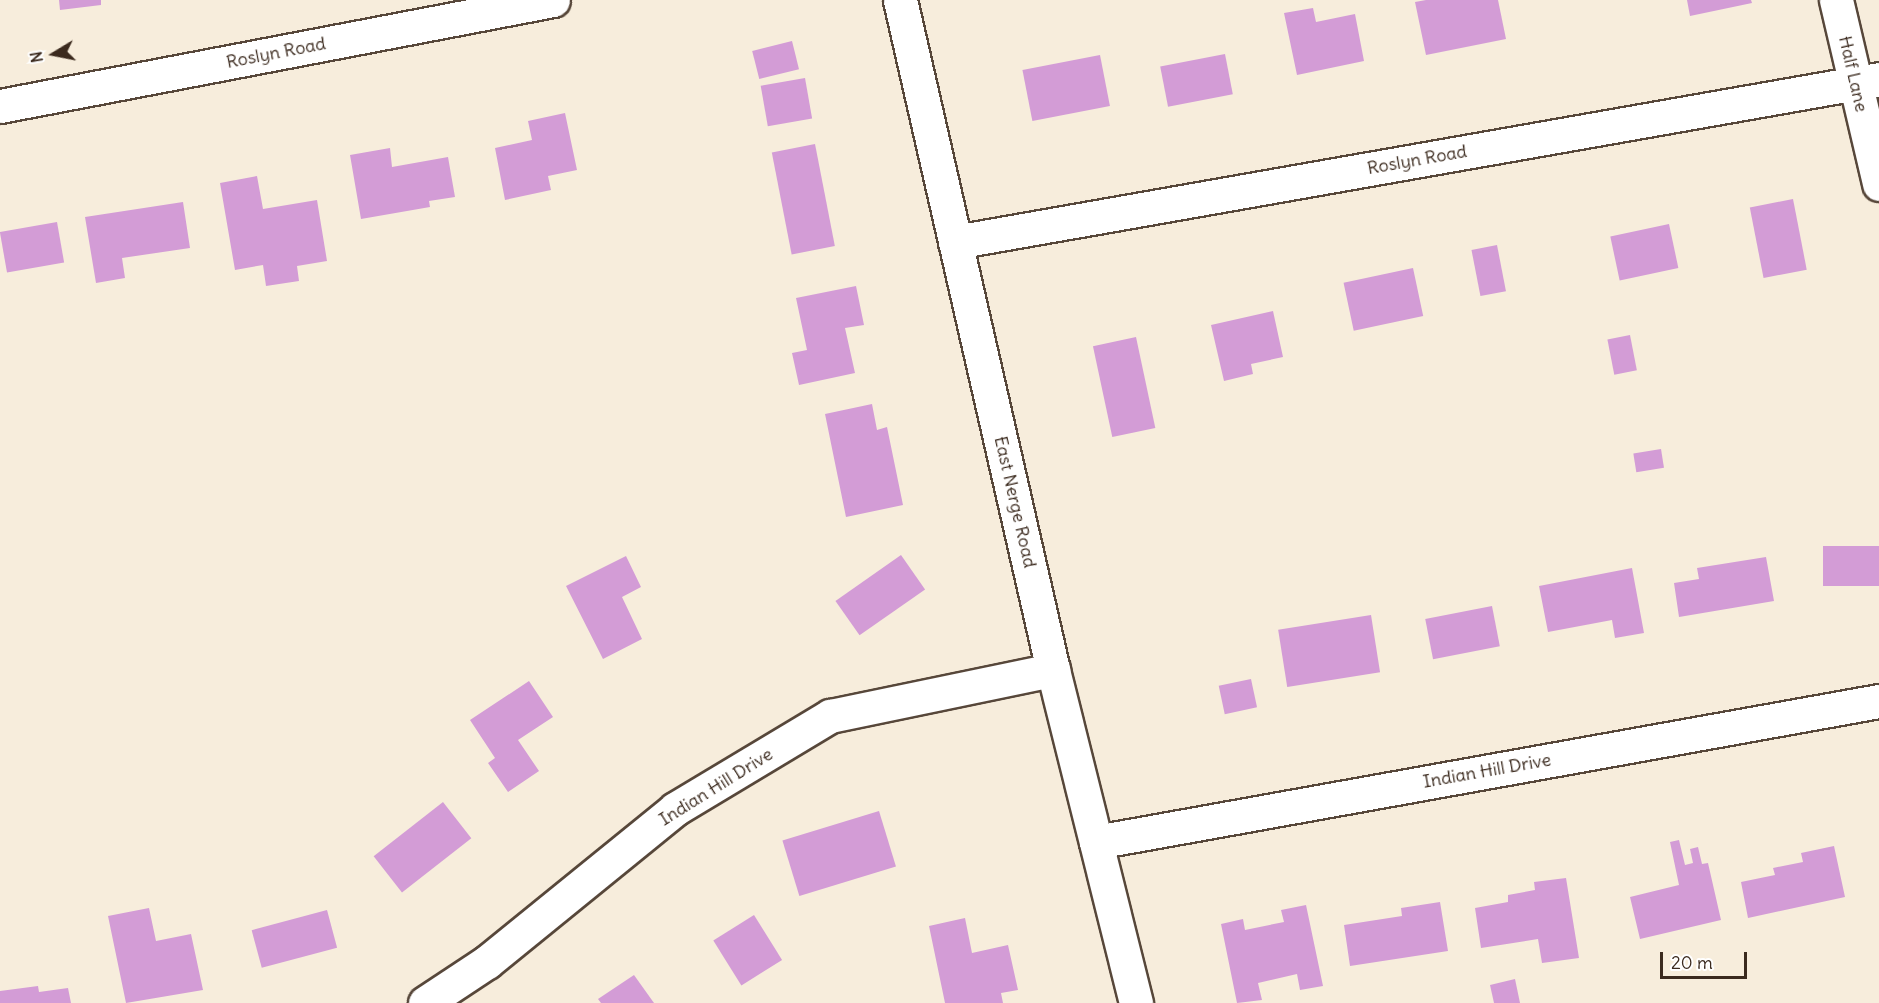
<!DOCTYPE html>
<html>
<head>
<meta charset="utf-8">
<style>
	body { margin:0 }
	#map { position:relative; width:1879px; height:1003px; overflow:hidden; background:#f7eddc; font-family:Delius,sans-serif }
	div>[style] { position:absolute }
	.building>* { inset:0; background:#d39cd6; transform-origin:0 0 }
	.roads { filter:drop-shadow(2px 0 #57473a) drop-shadow(-2px 0 #57473a) drop-shadow(0 2px #57473a) drop-shadow(0 -2px #57473a) }
	.minor>* { height:33px; margin:-16.5px; padding:0 16.5px; transform-origin:16.5px; border-radius:16.5px; background:#fff }
	.secondary>* { height:33px; margin:-16.5px; padding:0 16.5px; transform-origin:16.5px; border-radius:16.5px; background:#fff }
	span { translate:-50% -50%; white-space:nowrap; text-align:center; line-height:1.15; -webkit-text-stroke:4.5px #fff; paint-order:stroke }
	.street-label { font-size:18px; color:#3b2a1e }
	.north { position:absolute; left:24px; top:24px; width:60px; height:60px; -webkit-text-stroke:4px #fff; paint-order:stroke; rotate:260deg; font-size:16px; font-weight:700; line-height:24px; text-align:center; color:#3b2a1e }
	.north::after { content:''; display:block; margin:auto; width:21px; height:27px; background:#3b2a1e; clip-path:polygon(50% 0,100% 100%,50% 72%,0 100%) }
	.scale { position:absolute; left:1660px; top:952px; width:87px; height:27px; box-sizing:border-box; border:3px solid #3b2a1e; border-top:0; padding-left:8px; font-size:18px; line-height:21px; white-space:nowrap; color:#3b2a1e; -webkit-text-stroke:4px #fff; paint-order:stroke }
</style>
</head>
<body>
<div id="map">
	<div class="building">
		<div style="clip-path:polygon(59px 0,101px 0,101px 5px,60px 10px)"></div>
		<div style="clip-path:polygon(1426px 0,1498px 0,1506px 39px,1426px 55px,1415px 2px)"></div>
		<div style="clip-path:polygon(1687px 0,1751px 0,1752px 3px,1690px 16px)"></div>
		<div style="clip-path:polygon(1313px 8px,1316px 22px,1355px 14px,1364px 61px,1297px 75px,1284px 13px)"></div>
		<div style="left:792px;top:41px;width:29px;height:41px;rotate:76deg"></div>
		<div style="left:1225px;top:54px;width:41px;height:66px;rotate:79deg"></div>
		<div style="left:1100px;top:55px;width:52px;height:79px;rotate:79deg"></div>
		<div style="left:805px;top:78px;width:41px;height:45px;rotate:80deg"></div>
		<div style="clip-path:polygon(565px 113px,577px 170px,548px 176px,551px 190px,505px 200px,495px 148px,532px 140px,528px 121px)"></div>
		<div style="left:815px;top:144px;width:104px;height:44px;rotate:79deg"></div>
		<div style="clip-path:polygon(390px 148px,392px 167px,448px 157px,455px 197px,429px 201px,430px 207px,361px 219px,350px 155px)"></div>
		<div style="clip-path:polygon(257px 176px,263px 209px,317px 200px,327px 261px,297px 266px,299px 281px,266px 286px,263px 265px,235px 270px,220px 183px)"></div>
		<div style="left:1793px;top:199px;width:72px;height:44px;rotate:79deg"></div>
		<div style="clip-path:polygon(183px 202px,190px 248px,122px 258px,125px 278px,96px 283px,85px 217px)"></div>
		<div style="left:57px;top:222px;width:41px;height:58px;rotate:80deg"></div>
		<div style="left:1669px;top:224px;width:45px;height:60px;rotate:78deg"></div>
		<div style="left:1497px;top:245px;width:47px;height:26px;rotate:79deg"></div>
		<div style="left:1413px;top:268px;width:49px;height:71px;rotate:78deg"></div>
		<div style="clip-path:polygon(856px 286px,864px 325px,845px 328px,855px 373px,799px 385px,792px 353px,807px 350px,796px 298px)"></div>
		<div style="clip-path:polygon(1273px 311px,1283px 357px,1251px 364px,1253px 374px,1224px 381px,1211px 325px)"></div>
		<div style="left:1630px;top:335px;width:36px;height:23px;rotate:79deg"></div>
		<div style="left:1136px;top:337px;width:93px;height:44px;rotate:78deg"></div>
		<div style="clip-path:polygon(872px 404px,877px 430px,887px 427px,903px 505px,846px 517px,825px 414px)"></div>
		<div style="left:1661px;top:449px;width:19px;height:28px;rotate:81deg"></div>
		<div style="left:1879px;top:546px;width:40px;height:56px;rotate:90deg"></div>
		<div style="left:901px;top:555px;width:42px;height:80px;rotate:55deg"></div>
		<div style="clip-path:polygon(626px 556px,641px 587px,622px 597px,642px 639px,603px 659px,566px 586px)"></div>
		<div style="clip-path:polygon(1766px 557px,1774px 601px,1679px 617px,1674px 583px,1699px 579px,1697px 568px)"></div>
		<div style="clip-path:polygon(1632px 568px,1644px 633px,1615px 638px,1612px 620px,1548px 632px,1539px 586px)"></div>
		<div style="left:1492px;top:606px;width:41px;height:68px;rotate:79deg"></div>
		<div style="left:1371px;top:615px;width:58px;height:94px;rotate:81deg"></div>
		<div style="left:1251px;top:679px;width:29px;height:33px;rotate:78deg"></div>
		<div style="clip-path:polygon(529px 681px,553px 717px,518px 740px,539px 771px,508px 792px,488px 763px,495px 758px,470px 720px)"></div>
		<div style="left:443px;top:802px;width:46px;height:88px;rotate:52deg"></div>
		<div style="left:879px;top:811px;width:58px;height:101px;rotate:73deg"></div>
		<div style="clip-path:polygon(1679px 840px,1685px 865px,1693px 863px,1690px 849px,1698px 847px,1702px 864px,1708px 863px,1721px 920px,1640px 939px,1630px 897px,1679px 885px,1670px 842px)"></div>
		<div style="clip-path:polygon(1834px 846px,1845px 897px,1748px 918px,1741px 882px,1775px 875px,1773px 868px,1803px 862px,1801px 853px)"></div>
		<div style="clip-path:polygon(1566px 878px,1579px 958px,1542px 963px,1538px 939px,1481px 948px,1475px 908px,1508px 902px,1508px 895px,1535px 890px,1534px 882px)"></div>
		<div style="clip-path:polygon(1440px 902px,1448px 951px,1350px 966px,1344px 925px,1402px 916px,1401px 908px)"></div>
		<div style="clip-path:polygon(1306px 905px,1323px 986px,1300px 990px,1297px 974px,1258px 983px,1262px 1000px,1237px 1003px,1221px 924px,1243px 919px,1245px 930px,1284px 922px,1281px 910px)"></div>
		<div style="clip-path:polygon(149px 908px,156px 941px,191px 934px,203px 990px,126px 1003px,108px 916px)"></div>
		<div style="left:327px;top:910px;width:39px;height:78px;rotate:75deg"></div>
		<div style="left:754px;top:915px;width:53px;height:48px;rotate:58deg"></div>
		<div style="clip-path:polygon(965px 918px,972px 953px,1008px 945px,1018px 990px,1001px 993px,1003px 1003px,945px 1003px,929px 926px)"></div>
		<div style="clip-path:polygon(634px 975px,654px 1003px,601px 1003px,598px 999px)"></div>
		<div style="clip-path:polygon(1515px 979px,1520px 1003px,1494px 1003px,1490px 985px)"></div>
		<div style="clip-path:polygon(38px 986px,39px 992px,68px 988px,71px 1003px,0 1003px,0 991px)"></div>
	</div>
	<div class="roads">
		<div class="minor">
			<div style="left:1836px;top:0;width:189px;rotate:76.8deg"></div>
			<div style="left:0;top:106px;width:563px;rotate:-10.85deg"></div>
			<div style="left:955px;top:242px;width:938px;rotate:-10deg"></div>
			<div style="left:1096px;top:842px;width:796px;rotate:-10.21deg"></div>
			<div style="left:425px;top:1003px;width:74px;rotate:-33.5deg"></div>
			<div style="left:487px;top:962px;width:242px;rotate:-39.1deg"></div>
			<div style="left:675px;top:809px;width:181px;rotate:-31deg"></div>
			<div style="left:830px;top:716px;width:228px;rotate:-11.7deg"></div>
		</div>
		<div class="secondary">
			<div style="left:900px;top:0;width:687px;rotate:77.14deg"></div>
			<div style="left:1053px;top:670px;width:343px;rotate:76deg"></div>
		</div>
	</div>
	<div class="street-label">
		<span style="left:276px;top:53px;rotate:-11deg">Roslyn Road</span>
		<span style="left:1853px;top:74px;rotate:77deg">Half Lane</span>
		<span style="left:1417px;top:160px;rotate:-10deg">Roslyn Road</span>
		<span style="left:1015px;top:502px;rotate:77deg">East Nerge Road</span>
		<span style="left:1487px;top:771px;rotate:-10deg">Indian Hill Drive</span>
		<span style="left:716px;top:787px;rotate:-32deg">Indian Hill Drive</span>
	</div>
	<div class="north">N</div>
	<div class="scale">20 m</div>
</div>
</body>
</html>
